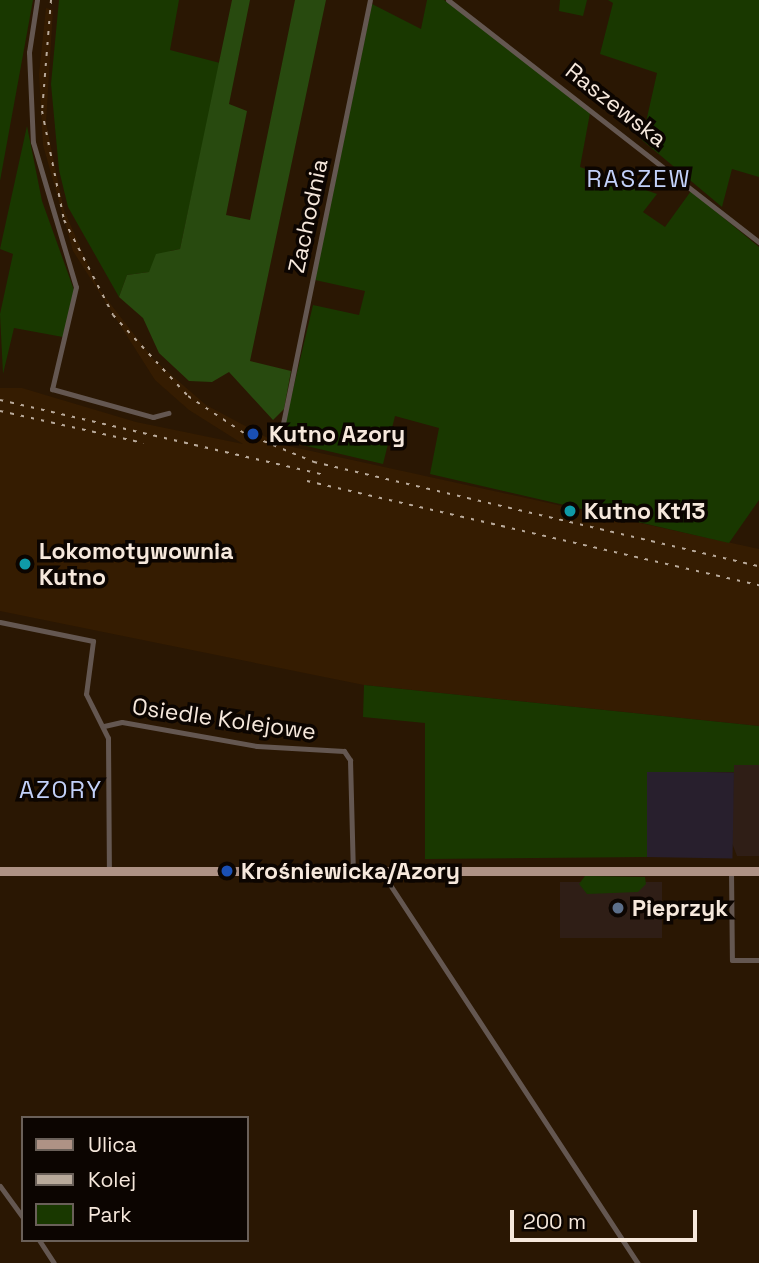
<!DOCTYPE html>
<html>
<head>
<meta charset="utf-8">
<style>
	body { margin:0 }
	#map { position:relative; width:759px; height:1263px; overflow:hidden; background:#2a1703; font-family:"Space Grotesk",sans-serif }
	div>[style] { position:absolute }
	.commercial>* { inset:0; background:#2f1e16; transform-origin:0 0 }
	.industrial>* { inset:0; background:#281f2d; transform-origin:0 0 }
	.built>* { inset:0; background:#351c01 }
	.green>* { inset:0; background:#193800 }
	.forest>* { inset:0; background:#284a0f }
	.street>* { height:5px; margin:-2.5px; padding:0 2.5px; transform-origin:2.5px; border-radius:2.5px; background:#645751 }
	.primary>* { height:9px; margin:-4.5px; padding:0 4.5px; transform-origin:4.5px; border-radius:4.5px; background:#ae9285 }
	.rail>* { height:2px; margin-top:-1px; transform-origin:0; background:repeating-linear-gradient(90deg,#b9aa9b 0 3.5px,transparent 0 10.5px) }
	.dots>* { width:19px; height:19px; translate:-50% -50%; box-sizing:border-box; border:4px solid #0c0501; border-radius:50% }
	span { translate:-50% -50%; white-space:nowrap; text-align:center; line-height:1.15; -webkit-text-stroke:7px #0c0501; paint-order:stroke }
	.street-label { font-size:23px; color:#f6e8dc }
	.poi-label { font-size:23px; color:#f6e8dc; font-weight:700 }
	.left { translate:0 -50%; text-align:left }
	.neighbourhood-label { font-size:24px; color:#c3d1fa; letter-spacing:2px }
	.legend { position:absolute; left:21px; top:1116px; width:228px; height:126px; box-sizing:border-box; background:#0c0501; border:2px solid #6a6059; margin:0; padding:9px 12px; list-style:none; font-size:21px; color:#f6e8dc }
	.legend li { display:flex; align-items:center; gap:14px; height:35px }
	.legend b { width:35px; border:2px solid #6a6059 }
	.scale { position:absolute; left:510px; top:1210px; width:187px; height:32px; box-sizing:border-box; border:4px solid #f6e8dc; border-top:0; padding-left:9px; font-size:21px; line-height:24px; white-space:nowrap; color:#f6e8dc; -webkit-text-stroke:5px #0c0501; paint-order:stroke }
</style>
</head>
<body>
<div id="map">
	<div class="commercial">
		<div style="clip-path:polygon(734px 765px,759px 765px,759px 856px,737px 856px,732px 843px)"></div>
		<div style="left:560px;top:882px;width:102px;height:56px"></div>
	</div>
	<div class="industrial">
		<div style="left:647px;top:771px;width:87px;height:86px;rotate:1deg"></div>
	</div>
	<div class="built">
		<div style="clip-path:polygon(46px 8px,53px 10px,46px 123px,64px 210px,98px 288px,154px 360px,206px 405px,279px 444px,759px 549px,759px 726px,364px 685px,0 611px,0 388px,22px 388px,136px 422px,243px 444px,189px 410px,155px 380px,73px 251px,43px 145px,39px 74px)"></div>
	</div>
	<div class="green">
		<div style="clip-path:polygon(0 0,33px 0,0 181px)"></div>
		<div style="clip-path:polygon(59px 0,179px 0,170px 50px,220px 63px,180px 249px,170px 251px,149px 272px,127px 275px,119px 297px,68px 207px,59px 170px,51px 84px)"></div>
		<div style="clip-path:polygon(427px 0,444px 0,468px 16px,590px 113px,580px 167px,657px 194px,643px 212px,665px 227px,691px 191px,759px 247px,759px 500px,729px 543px,430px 474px,439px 428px,395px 416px,383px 464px,281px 440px,313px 305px,359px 315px,365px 291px,315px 280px,372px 4px,421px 29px)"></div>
		<div style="clip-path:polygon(560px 0,587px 0,583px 16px,559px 11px)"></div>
		<div style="clip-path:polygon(608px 0,759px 0,759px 177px,732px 169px,722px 207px,642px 140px,657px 73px,600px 54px,613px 3px)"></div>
		<div style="clip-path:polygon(27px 126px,42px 201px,74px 290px,63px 337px,14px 328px,3px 374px,0 314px,13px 254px,0 249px)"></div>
		<div style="clip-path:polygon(364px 685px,759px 726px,759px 765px,734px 765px,734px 772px,647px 772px,647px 857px,425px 859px,425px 723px,363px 717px)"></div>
		<div style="clip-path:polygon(585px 876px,645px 877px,646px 884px,638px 892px,587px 894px,579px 884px)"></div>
	</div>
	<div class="forest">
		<div style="clip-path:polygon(232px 0,250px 0,229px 104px,247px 111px,226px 215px,250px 220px,295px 0,326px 0,250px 361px,291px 371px,284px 409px,273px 420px,229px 372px,212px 382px,189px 381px,159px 353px,143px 318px,119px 297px,127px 275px,149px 272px,156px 254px,180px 249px)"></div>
	</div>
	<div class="street">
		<div style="left:37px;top:0;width:53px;rotate:98.7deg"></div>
		<div style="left:29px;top:52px;width:90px;rotate:87.5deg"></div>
		<div style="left:33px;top:142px;width:151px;rotate:73.5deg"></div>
		<div style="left:76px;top:287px;width:105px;rotate:103.2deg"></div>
		<div style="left:52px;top:389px;width:105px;rotate:15.5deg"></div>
		<div style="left:153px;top:417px;width:16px;rotate:-15deg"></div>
		<div style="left:448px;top:0;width:394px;rotate:37.9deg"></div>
		<div style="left:280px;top:438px;width:447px;rotate:-78.4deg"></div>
		<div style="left:0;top:622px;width:95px;rotate:11.5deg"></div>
		<div style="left:93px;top:641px;width:53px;rotate:97.5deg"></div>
		<div style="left:86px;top:694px;width:49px;rotate:63.4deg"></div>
		<div style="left:108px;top:738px;width:133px;rotate:89.6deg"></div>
		<div style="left:104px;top:726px;width:18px;rotate:-13deg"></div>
		<div style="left:122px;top:722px;width:137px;rotate:10.1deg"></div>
		<div style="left:257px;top:746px;width:87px;rotate:3.3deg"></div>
		<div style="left:344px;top:751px;width:11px;rotate:56deg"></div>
		<div style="left:350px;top:760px;width:111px;rotate:88.5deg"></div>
		<div style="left:381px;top:871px;width:469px;rotate:56.8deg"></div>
		<div style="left:731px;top:871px;width:89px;rotate:89.4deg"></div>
		<div style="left:732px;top:960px;width:27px"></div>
		<div style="left:0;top:1186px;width:39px;rotate:54deg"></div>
		<div style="left:39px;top:1240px;width:27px;rotate:57deg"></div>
	</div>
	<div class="primary">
		<div style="left:0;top:871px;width:759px"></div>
	</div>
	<div class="rail">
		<div style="left:51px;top:0;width:111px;rotate:94.6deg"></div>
		<div style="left:42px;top:111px;width:111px;rotate:78.6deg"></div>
		<div style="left:64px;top:220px;width:107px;rotate:62.7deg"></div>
		<div style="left:113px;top:315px;width:110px;rotate:47.2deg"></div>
		<div style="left:188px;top:396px;width:67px;rotate:33.5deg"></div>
		<div style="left:244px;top:433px;width:76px;rotate:22.5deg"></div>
		<div style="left:314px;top:462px;width:457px;rotate:13.2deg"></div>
		<div style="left:0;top:400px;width:335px;rotate:13deg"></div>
		<div style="left:0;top:411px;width:147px;rotate:12.6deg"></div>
		<div style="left:307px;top:481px;width:464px;rotate:13deg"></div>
	</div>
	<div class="dots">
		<div style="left:253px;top:434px;background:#1a4fb4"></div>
		<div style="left:570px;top:511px;background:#0f9aa8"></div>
		<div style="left:25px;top:564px;background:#0f9aa8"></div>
		<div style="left:227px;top:871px;background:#1a4fb4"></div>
		<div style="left:618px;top:908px;background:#5c6f8a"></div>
	</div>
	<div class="street-label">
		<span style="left:616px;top:105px;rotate:38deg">Raszewska</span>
		<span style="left:308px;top:216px;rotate:-78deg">Zachodnia</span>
		<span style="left:224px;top:719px;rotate:8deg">Osiedle Kolejowe</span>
	</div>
	<div class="poi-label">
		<span class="left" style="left:269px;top:434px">Kutno Azory</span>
		<span class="left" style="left:584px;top:511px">Kutno Kt13</span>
		<span class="left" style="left:39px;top:564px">Lokomotywownia<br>Kutno</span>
		<span class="left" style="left:241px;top:871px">Krośniewicka/Azory</span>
		<span class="left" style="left:632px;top:908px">Pieprzyk</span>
	</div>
	<div class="neighbourhood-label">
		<span style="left:639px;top:179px">RASZEW</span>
		<span style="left:61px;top:790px">AZORY</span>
	</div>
	<ul class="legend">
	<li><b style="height:9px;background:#ae9285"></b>Ulica</li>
	<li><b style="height:9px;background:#b9aa9b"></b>Kolej</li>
	<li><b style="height:19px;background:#193800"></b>Park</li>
	</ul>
	<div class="scale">200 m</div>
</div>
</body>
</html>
